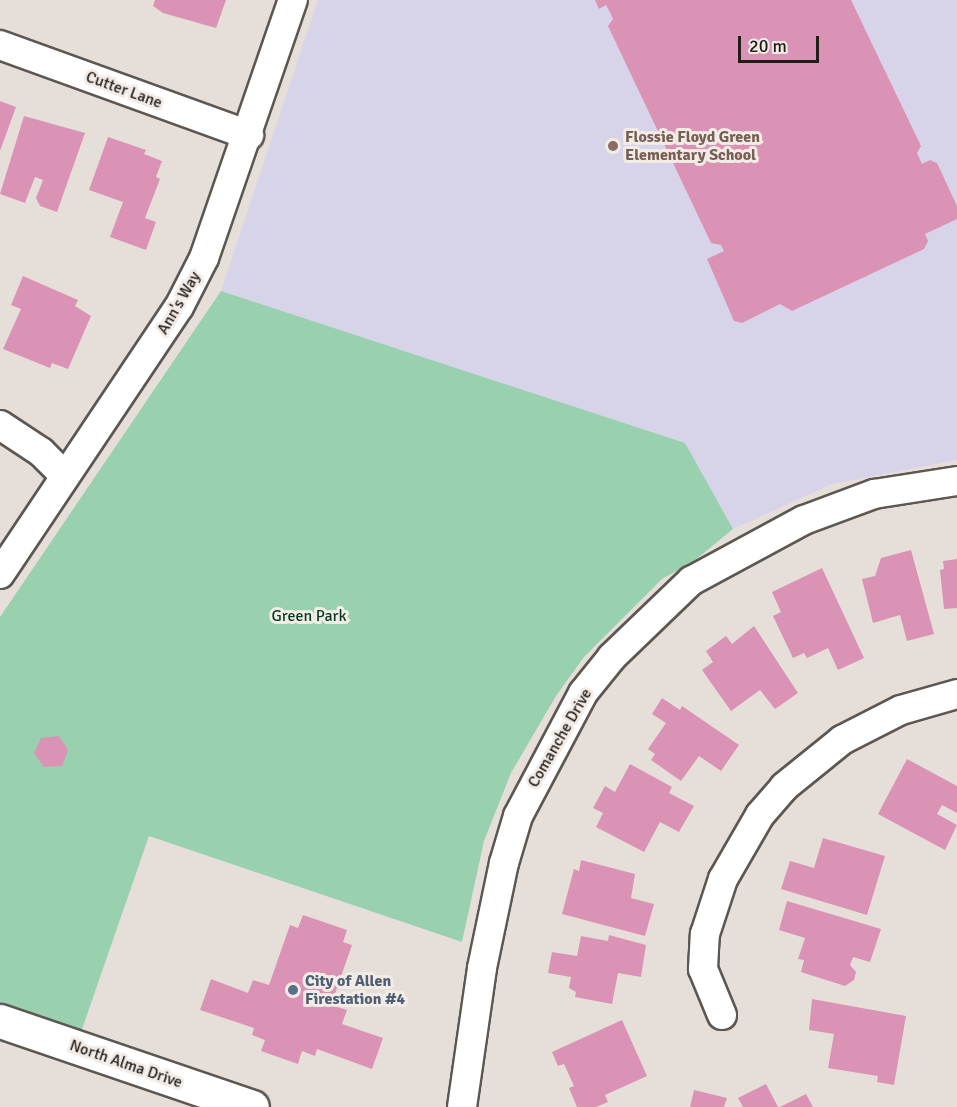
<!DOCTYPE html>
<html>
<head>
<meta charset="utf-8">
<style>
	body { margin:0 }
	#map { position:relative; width:957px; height:1107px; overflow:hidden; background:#e6dfd9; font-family:Signika,sans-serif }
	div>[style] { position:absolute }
	.education>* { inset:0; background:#d7d3e9 }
	.green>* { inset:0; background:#99d0af }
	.building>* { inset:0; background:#da93b4 }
	.roads { filter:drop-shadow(2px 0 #5d5752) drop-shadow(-2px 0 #5d5752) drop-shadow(0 2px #5d5752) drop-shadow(0 -2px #5d5752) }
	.minor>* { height:28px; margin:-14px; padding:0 14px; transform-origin:14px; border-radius:14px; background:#fff }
	.major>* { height:33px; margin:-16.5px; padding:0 16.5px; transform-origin:16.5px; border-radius:16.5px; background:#fff }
	.dots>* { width:16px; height:16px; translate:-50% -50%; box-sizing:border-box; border:3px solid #f3ece6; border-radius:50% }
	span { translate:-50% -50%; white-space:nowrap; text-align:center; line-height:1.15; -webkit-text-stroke:6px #f3ece6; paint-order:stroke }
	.street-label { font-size:16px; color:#201d1b }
	.education-label { font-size:16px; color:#785e54; font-weight:700 }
	.left { translate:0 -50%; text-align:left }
	.park-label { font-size:16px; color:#003c21 }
	.service-label { font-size:16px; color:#4e5e75; font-weight:700 }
	.scale { position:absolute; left:738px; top:36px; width:81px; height:27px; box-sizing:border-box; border:3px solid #201d1b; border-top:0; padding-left:8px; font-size:18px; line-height:21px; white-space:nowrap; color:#201d1b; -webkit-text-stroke:4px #f3ece6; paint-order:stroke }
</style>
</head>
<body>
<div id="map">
	<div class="education">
		<div style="clip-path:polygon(318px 0,957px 0,957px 460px,832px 484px,733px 529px,685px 443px,221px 291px)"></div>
	</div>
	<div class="green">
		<div style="clip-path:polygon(221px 291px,685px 443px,733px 529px,694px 561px,662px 579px,584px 657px,556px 696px,511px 773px,484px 841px,462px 942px,149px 836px,80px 1035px,0 1008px,0 617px)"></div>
	</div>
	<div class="building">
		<div style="clip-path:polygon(155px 0,226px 0,216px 28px,163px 13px,153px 6px)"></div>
		<div style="clip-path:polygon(595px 0,851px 0,921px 146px,917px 153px,922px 164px,930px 160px,937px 163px,957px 206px,957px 219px,925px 234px,928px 241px,924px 249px,792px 311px,780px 304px,742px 323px,734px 321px,707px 259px,724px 251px,721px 245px,711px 243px,608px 26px,613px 19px,611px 14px,606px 5px,599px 9px)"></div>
		<div style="clip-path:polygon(0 101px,16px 107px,0 151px)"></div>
		<div style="clip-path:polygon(24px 116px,85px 133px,57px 212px,40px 206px,36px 198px,43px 180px,35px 177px,25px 203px,0 194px)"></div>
		<div style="clip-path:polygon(108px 137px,146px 150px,144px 154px,162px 161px,156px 177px,160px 179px,145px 218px,156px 222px,146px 250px,110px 237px,123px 202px,89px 190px)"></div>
		<div style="clip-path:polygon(23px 276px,78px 300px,75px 306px,91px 316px,68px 369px,52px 363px,50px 368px,3px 349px,21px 309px,11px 305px)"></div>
		<div style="clip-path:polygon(911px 550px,934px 634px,907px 641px,900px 615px,873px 623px,862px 579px,875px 576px,881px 558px)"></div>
		<div style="clip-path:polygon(957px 559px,957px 608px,944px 609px,940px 570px,944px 569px,943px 561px)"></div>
		<div style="clip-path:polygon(822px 568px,864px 658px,838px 670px,828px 648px,807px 658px,804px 653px,793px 658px,773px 616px,781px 612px,772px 592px)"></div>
		<div style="clip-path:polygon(754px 626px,798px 693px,775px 709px,760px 690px,731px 711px,702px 670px,713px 662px,706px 651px,726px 636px,732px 644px)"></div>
		<div style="clip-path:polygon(662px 698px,680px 710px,682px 706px,739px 745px,721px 771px,699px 756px,681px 781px,651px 760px,655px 754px,648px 749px,666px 723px,652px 714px)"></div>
		<div style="clip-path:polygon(59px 736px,68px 750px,62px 766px,44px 767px,34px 753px,41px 738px)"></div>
		<div style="clip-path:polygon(907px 759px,957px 786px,957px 813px,942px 805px,937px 814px,957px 825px,945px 850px,878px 814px)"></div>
		<div style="clip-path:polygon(630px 764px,672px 787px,669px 793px,694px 806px,679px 832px,660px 822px,644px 852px,596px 827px,603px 813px,593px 808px,605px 786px,615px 792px)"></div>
		<div style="clip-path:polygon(823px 838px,885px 856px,867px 915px,781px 889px,790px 861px,814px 868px)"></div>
		<div style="clip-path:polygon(581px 860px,635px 874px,631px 898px,654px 904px,645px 936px,562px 914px,574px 869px,579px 871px)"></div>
		<div style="clip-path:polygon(787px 901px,881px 929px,870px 962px,853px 957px,850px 965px,856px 972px,854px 980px,845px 986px,801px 972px,804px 960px,798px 959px,805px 938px,779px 930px)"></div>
		<div style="clip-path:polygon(303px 915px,347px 930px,343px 942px,352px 945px,331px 1005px,347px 1010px,342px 1024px,383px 1038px,372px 1069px,317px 1049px,315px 1056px,302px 1051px,298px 1064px,261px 1051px,265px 1040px,252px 1035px,254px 1028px,200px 1010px,211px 979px,248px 993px,253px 980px,269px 985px,290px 925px,298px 928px)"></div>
		<div style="clip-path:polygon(609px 935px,646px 945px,641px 977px,618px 973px,612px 1004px,575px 997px,576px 992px,569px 988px,571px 977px,548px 973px,552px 952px,577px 956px,581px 936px,608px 941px)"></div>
		<div style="clip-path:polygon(812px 999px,906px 1016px,894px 1085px,877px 1082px,878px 1076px,828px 1068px,834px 1034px,809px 1030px)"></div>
		<div style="clip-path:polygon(622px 1020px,647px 1076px,605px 1095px,608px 1102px,596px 1107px,577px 1107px,569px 1088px,574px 1086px,564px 1064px,558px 1066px,552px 1052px)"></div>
		<div style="clip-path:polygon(766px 1084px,778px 1107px,743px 1107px,738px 1098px)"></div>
		<div style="clip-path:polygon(694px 1090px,727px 1098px,724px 1107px,690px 1107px)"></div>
		<div style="clip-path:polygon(806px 1094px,813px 1107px,780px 1107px)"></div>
	</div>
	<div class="roads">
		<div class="minor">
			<div style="left:0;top:45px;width:265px;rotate:19.9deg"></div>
			<div style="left:0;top:425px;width:49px;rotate:33.4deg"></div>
			<div style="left:41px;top:452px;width:34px;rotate:45deg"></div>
			<div style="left:0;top:574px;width:321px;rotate:-56.2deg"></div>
			<div style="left:179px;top:307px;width:55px;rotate:-63deg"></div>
			<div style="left:204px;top:258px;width:273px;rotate:-71deg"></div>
			<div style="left:722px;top:1015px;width:50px;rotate:-112.4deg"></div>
			<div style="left:703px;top:969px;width:35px;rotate:-87deg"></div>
			<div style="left:705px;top:934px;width:58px;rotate:-71.9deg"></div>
			<div style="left:723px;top:879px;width:74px;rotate:-60deg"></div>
			<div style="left:760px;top:815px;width:37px;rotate:-49deg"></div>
			<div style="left:784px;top:787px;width:75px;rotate:-39deg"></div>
			<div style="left:842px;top:740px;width:66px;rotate:-27deg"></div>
			<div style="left:901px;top:710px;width:58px;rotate:-15.9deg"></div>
			<div style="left:462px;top:1107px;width:140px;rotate:-81.8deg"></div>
			<div style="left:482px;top:968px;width:107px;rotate:-78.2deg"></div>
			<div style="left:504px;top:863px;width:49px;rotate:-73.4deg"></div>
			<div style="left:518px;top:816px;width:139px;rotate:-62.1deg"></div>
			<div style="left:583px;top:693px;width:46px;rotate:-51.1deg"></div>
			<div style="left:612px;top:657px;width:110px;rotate:-43.9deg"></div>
			<div style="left:691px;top:581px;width:128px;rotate:-28.4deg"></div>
			<div style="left:804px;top:520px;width:75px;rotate:-20.4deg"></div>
			<div style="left:874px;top:494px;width:84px;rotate:-8.9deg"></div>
		</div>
		<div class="major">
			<div style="left:0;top:1021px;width:266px;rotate:18.8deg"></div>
		</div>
	</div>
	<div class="dots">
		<div style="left:613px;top:146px;background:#8d6e63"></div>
		<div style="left:293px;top:990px;background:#5c6f8a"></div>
	</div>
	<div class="street-label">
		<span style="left:124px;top:90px;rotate:20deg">Cutter Lane</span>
		<span style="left:179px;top:303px;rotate:-60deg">Ann's Way</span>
		<span style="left:560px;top:738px;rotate:-60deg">Comanche Drive</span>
		<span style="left:126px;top:1064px;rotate:19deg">North Alma Drive</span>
	</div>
	<div class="education-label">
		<span class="left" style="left:625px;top:146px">Flossie Floyd Green<br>Elementary School</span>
	</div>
	<div class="park-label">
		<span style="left:309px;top:616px">Green Park</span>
	</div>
	<div class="service-label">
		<span class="left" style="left:305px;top:990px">City of Allen<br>Firestation #4</span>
	</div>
	<div class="scale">20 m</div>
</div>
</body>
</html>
